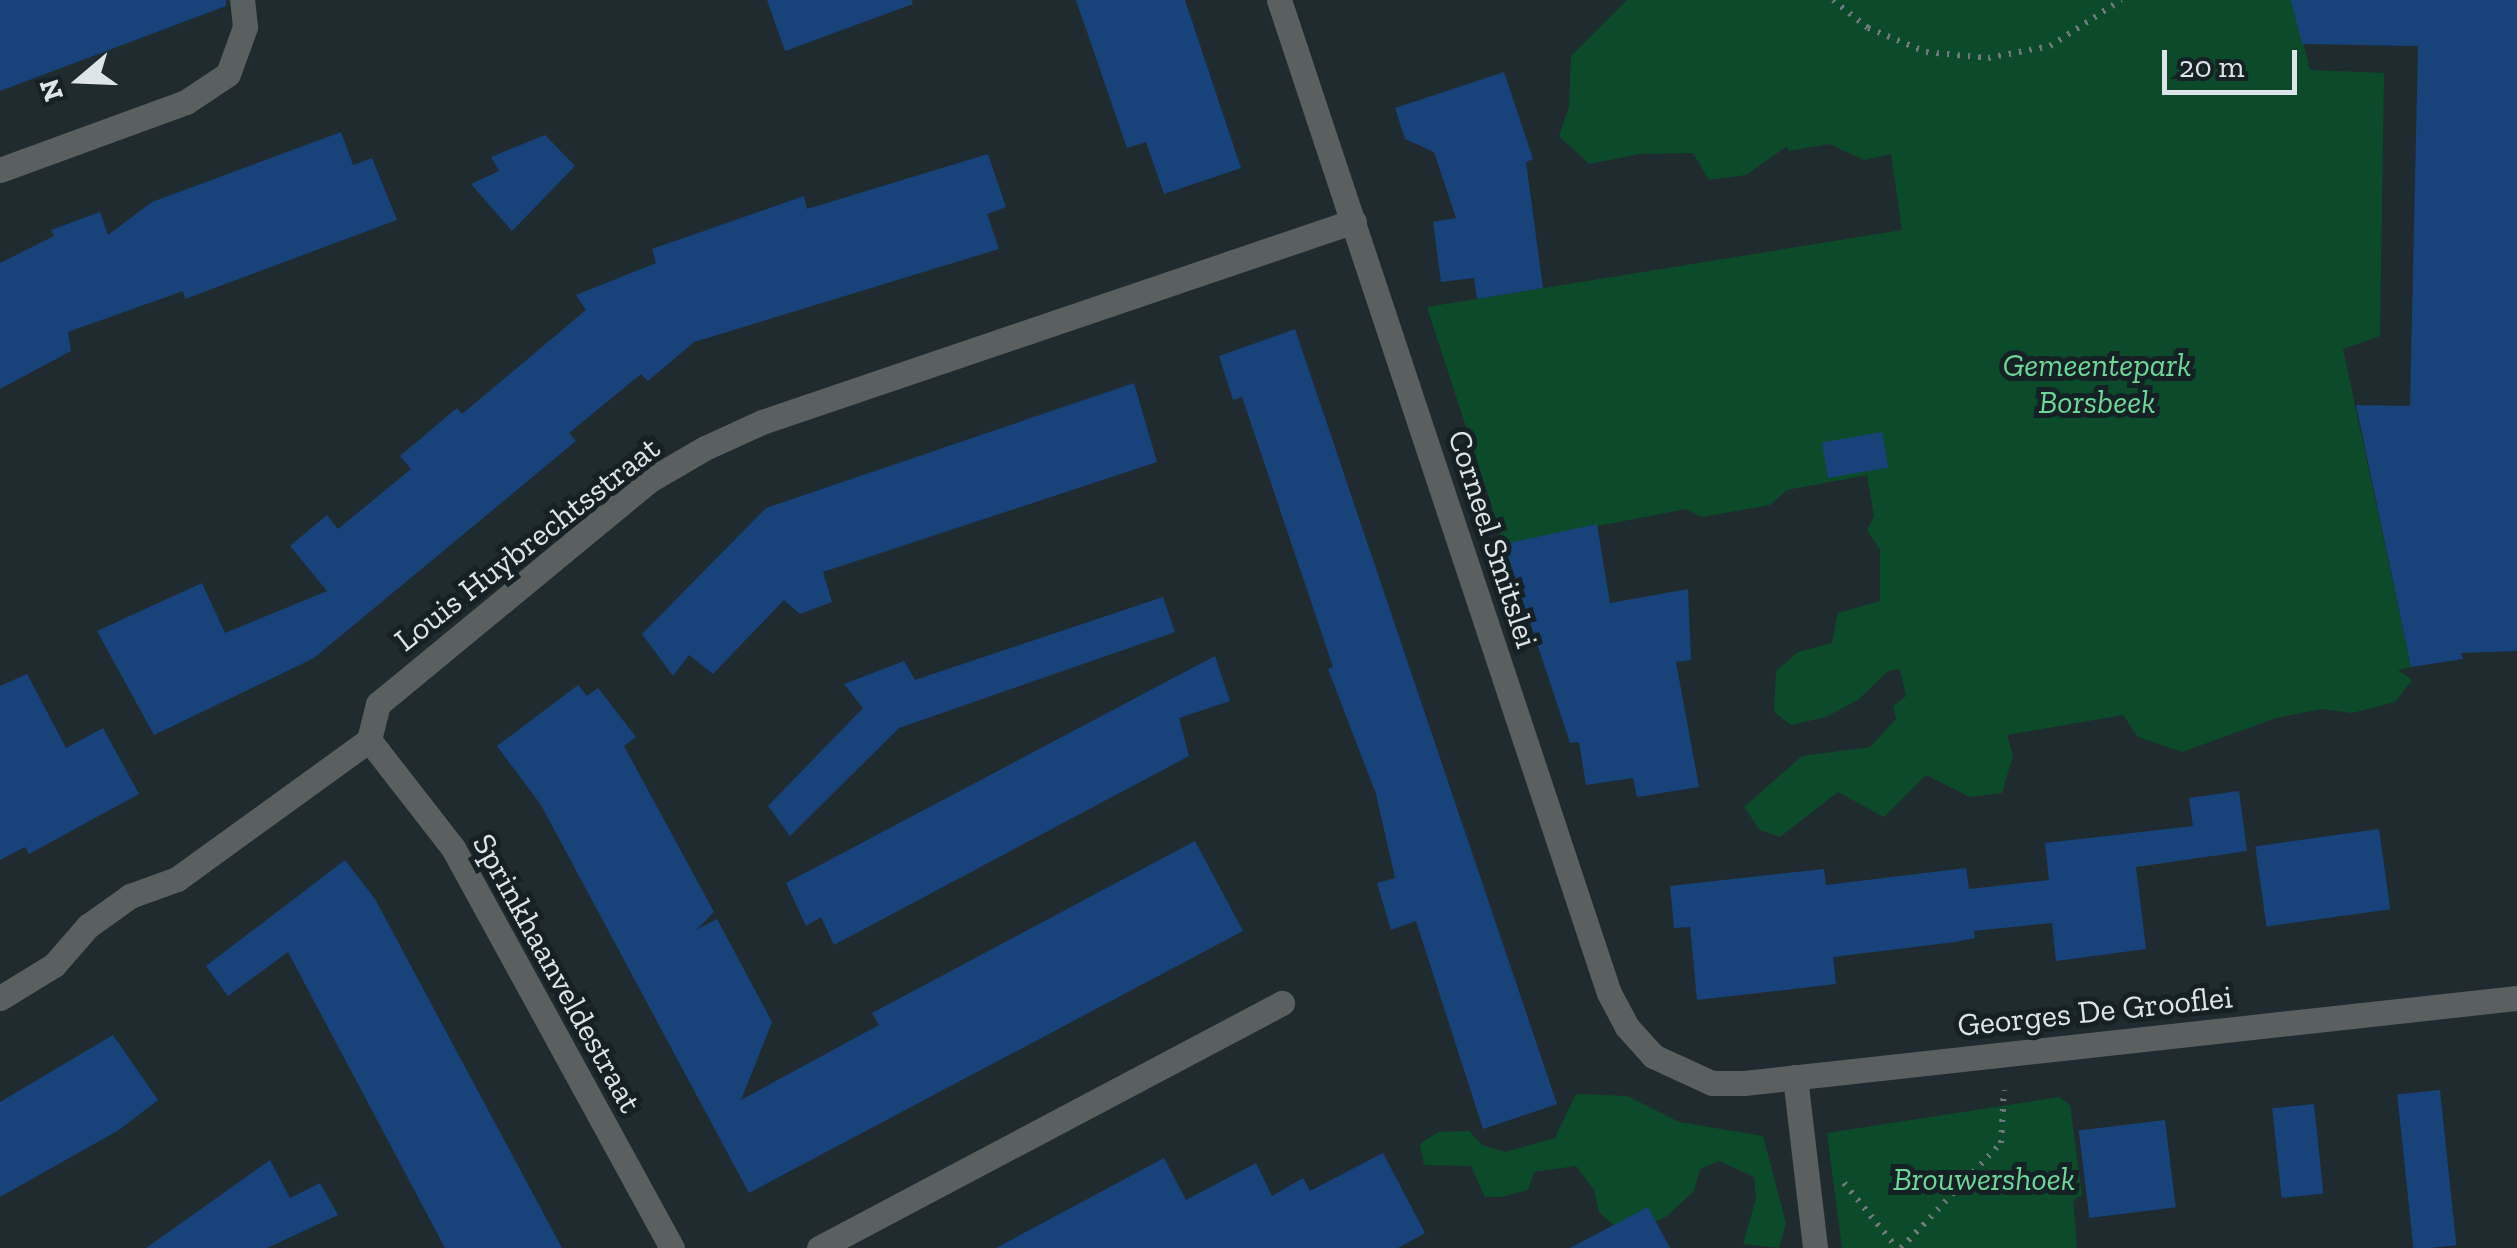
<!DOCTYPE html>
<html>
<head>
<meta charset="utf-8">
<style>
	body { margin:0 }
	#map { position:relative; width:2517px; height:1248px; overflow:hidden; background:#1f2b2f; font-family:"Zilla Slab",serif }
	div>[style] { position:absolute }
	.green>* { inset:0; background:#0b4b2a }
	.building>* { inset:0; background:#17437a; transform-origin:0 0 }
	.path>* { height:6px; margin-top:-3px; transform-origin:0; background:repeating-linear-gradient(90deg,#6f797d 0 2.5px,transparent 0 10.5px) }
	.minor>* { height:25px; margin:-12.5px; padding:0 12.5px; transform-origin:12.5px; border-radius:12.5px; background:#59605f }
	span { translate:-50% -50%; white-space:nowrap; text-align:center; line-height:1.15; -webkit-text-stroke:10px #152125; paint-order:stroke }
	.park-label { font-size:32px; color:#6dd897; font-style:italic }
	.street-label { font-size:32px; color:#dee5e8 }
	.north { position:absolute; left:30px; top:30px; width:100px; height:100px; -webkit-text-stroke:8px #152125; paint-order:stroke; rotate:251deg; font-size:28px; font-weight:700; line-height:40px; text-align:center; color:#dee5e8 }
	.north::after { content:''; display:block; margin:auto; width:35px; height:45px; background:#dee5e8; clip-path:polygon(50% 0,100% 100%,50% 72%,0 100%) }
	.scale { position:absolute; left:2162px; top:50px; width:135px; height:45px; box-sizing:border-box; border:5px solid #dee5e8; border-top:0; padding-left:12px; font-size:30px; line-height:35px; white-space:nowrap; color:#dee5e8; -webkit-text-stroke:8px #152125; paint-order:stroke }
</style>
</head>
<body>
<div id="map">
	<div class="green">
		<div style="clip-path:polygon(1627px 0,2292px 0,2310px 70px,2384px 73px,2380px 336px,2343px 349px,2411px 667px,2398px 670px,2412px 680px,2395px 702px,2352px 713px,2322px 709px,2276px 718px,2182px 752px,2138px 737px,2123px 715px,2007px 735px,2013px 755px,2002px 793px,1970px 797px,1926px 775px,1884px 817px,1838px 792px,1780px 837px,1760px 830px,1744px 807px,1802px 756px,1870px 747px,1896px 719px,1893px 706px,1906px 696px,1900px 669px,1888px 671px,1858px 700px,1826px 717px,1791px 725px,1774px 712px,1776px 671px,1798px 652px,1832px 643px,1838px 613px,1880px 601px,1880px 550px,1867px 530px,1874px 516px,1867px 475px,1787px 490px,1770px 505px,1702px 517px,1686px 509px,1504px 544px,1427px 307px,1902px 230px,1891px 154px,1864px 160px,1829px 144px,1789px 151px,1787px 146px,1746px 175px,1709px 180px,1693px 153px,1640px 154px,1589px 164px,1559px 136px,1569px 107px,1571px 56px)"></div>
		<div style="clip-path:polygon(1576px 1094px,1627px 1096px,1679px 1122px,1763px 1136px,1786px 1223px,1779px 1248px,1743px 1244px,1756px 1199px,1754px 1177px,1719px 1161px,1700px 1169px,1694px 1191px,1666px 1217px,1624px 1234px,1599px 1212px,1594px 1190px,1576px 1166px,1534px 1172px,1528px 1190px,1501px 1197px,1485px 1197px,1471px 1166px,1424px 1165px,1420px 1144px,1438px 1132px,1469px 1131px,1482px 1145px,1505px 1152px,1555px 1138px)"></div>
		<div style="clip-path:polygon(2059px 1097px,2070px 1105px,2082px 1195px,2073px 1200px,2077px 1248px,1842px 1248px,1827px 1133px)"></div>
	</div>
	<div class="building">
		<div style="clip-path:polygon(0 0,226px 0,226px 6px,0 91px)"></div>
		<div style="clip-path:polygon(767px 0,912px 0,913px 4px,785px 51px)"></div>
		<div style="clip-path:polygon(1076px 0,1185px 0,1241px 168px,1164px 194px,1146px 142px,1127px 148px)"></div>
		<div style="clip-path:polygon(2291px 0,2517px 0,2517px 651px,2461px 653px,2463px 659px,2411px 667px,2356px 405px,2410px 406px,2418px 46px,2302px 44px)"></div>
		<div style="clip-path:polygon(1504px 72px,1533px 159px,1526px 162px,1543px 288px,1477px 299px,1474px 278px,1441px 282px,1433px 222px,1456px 218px,1434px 152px,1405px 139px,1395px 108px)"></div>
		<div style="clip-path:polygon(341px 132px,353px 165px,372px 158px,397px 220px,185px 299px,183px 291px,68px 332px,71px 351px,0 389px,0 263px,54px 236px,51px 230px,100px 212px,108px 235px,152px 202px)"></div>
		<div style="clip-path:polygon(545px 135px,575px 166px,512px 231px,471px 184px,499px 171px,491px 157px)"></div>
		<div style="clip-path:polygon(988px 154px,1006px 207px,987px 214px,999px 249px,694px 342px,648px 381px,641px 374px,569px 433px,576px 441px,314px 658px,154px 735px,97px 631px,202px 583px,225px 633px,327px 591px,290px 546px,327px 515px,338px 529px,411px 469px,400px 456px,457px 408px,462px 414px,586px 310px,576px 295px,656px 263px,652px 249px,804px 196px,807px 209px)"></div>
		<div style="clip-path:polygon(1295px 329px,1557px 1104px,1483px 1129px,1416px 921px,1391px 930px,1377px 883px,1395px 878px,1376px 794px,1328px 669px,1333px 667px,1242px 397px,1233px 400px,1219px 356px)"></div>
		<div style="clip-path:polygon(1134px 383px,1157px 462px,823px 572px,832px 602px,800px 614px,784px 600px,713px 674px,689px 655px,673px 676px,642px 634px,766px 508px)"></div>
		<div style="left:1882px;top:432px;width:36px;height:61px;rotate:80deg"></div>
		<div style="clip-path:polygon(1597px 524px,1610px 603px,1688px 589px,1691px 660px,1676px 662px,1699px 787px,1637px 797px,1633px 778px,1586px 785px,1579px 742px,1570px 743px,1504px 544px)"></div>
		<div style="clip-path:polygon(1163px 597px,1175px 632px,899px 728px,790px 836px,768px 806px,863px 708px,844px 684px,904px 661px,915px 680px)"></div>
		<div style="clip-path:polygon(1215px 656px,1230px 701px,1179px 718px,1189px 756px,834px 945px,821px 917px,806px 926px,786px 883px)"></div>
		<div style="clip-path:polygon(27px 674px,66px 748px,103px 728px,139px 794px,29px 854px,25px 847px,0 860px,0 686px)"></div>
		<div style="clip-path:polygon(578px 685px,587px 696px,598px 688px,636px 737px,624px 746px,714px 912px,696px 930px,717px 919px,772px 1022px,741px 1100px,879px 1025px,872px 1013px,1195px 841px,1243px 931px,749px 1193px,541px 805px,497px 746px)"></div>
		<div style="clip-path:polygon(2239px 791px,2247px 851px,2136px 867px,2146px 949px,2056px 961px,2052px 923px,1974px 931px,1975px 938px,1955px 942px,1833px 957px,1836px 984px,1697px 1000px,1690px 927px,1674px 928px,1670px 886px,1824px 869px,1826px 885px,1966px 868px,1969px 889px,2049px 880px,2045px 843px,2193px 826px,2189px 798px)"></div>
		<div style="left:2379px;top:829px;width:81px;height:125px;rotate:82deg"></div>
		<div style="clip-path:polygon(345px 860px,375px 899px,562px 1248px,445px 1248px,288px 952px,228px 996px,206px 966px)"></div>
		<div style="clip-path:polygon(113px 1035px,158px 1100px,119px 1130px,0 1197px,0 1102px)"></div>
		<div style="left:2440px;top:1090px;width:156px;height:43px;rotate:84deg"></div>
		<div style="left:2314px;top:1104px;width:90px;height:42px;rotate:84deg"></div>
		<div style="left:2165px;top:1120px;width:88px;height:87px;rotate:83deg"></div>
		<div style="clip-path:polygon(1383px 1153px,1425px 1233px,1398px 1248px,996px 1248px,1164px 1158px,1186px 1200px,1256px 1163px,1272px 1196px,1303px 1178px,1310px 1191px)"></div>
		<div style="clip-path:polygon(270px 1160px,290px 1198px,320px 1183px,338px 1215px,267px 1248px,146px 1248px)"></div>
		<div style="clip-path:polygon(1648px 1207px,1670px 1248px,1570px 1248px)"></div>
	</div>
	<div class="path">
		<div style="left:1833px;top:0;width:45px;rotate:38.7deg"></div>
		<div style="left:1868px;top:28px;width:63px;rotate:22.5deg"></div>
		<div style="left:1926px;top:52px;width:62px;rotate:5.5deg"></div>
		<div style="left:1988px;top:58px;width:63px;rotate:-11deg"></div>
		<div style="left:2050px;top:46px;width:85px;rotate:-32.9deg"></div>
		<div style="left:1844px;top:1183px;width:84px;rotate:50.8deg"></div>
		<div style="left:1901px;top:1248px;width:145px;rotate:-46.4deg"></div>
		<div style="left:2001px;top:1143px;width:53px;rotate:-86.8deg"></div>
	</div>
	<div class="minor">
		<div style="left:1279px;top:0;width:1046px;rotate:71.62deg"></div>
		<div style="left:1609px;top:993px;width:38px;rotate:62deg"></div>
		<div style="left:1627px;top:1027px;width:39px;rotate:48deg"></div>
		<div style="left:1653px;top:1056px;width:65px;rotate:24.6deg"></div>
		<div style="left:1712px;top:1083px;width:32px"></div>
		<div style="left:1744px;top:1083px;width:778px;rotate:-6.28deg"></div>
		<div style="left:0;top:170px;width:198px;rotate:-20.1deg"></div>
		<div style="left:186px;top:102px;width:50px;rotate:-33.7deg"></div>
		<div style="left:228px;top:74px;width:50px;rotate:-70.1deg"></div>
		<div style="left:245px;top:27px;width:27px;rotate:-96deg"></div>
		<div style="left:369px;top:740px;width:137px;rotate:52.1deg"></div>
		<div style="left:453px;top:848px;width:456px;rotate:61.3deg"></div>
		<div style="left:0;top:998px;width:63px;rotate:-31.4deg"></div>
		<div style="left:54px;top:965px;width:52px;rotate:-48.9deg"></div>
		<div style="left:88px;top:926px;width:52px;rotate:-35.5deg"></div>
		<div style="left:130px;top:896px;width:50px;rotate:-19.9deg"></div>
		<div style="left:177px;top:879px;width:237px;rotate:-35.9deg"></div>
		<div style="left:369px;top:740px;width:37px;rotate:-76deg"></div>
		<div style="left:378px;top:704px;width:352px;rotate:-39.5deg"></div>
		<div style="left:650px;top:480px;width:64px;rotate:-30.2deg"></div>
		<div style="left:705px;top:448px;width:63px;rotate:-24.5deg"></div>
		<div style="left:762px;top:422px;width:625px;rotate:-18.75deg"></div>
		<div style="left:1795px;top:1077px;width:172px;rotate:83.3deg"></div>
		<div style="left:819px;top:1248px;width:524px;rotate:-27.89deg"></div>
	</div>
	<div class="park-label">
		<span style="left:2097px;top:384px">Gemeentepark<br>Borsbeek</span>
		<span style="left:1984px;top:1179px">Brouwershoek</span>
	</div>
	<div class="street-label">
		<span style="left:1493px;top:539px;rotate:72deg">Corneel Smitslei</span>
		<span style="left:527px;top:544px;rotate:-38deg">Louis Huybrechtsstraat</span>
		<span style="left:557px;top:973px;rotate:61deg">Sprinkhaanveldestraat</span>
		<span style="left:2095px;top:1011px;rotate:-6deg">Georges De Grooflei</span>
	</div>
	<div class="north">N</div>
	<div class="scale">20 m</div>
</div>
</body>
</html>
